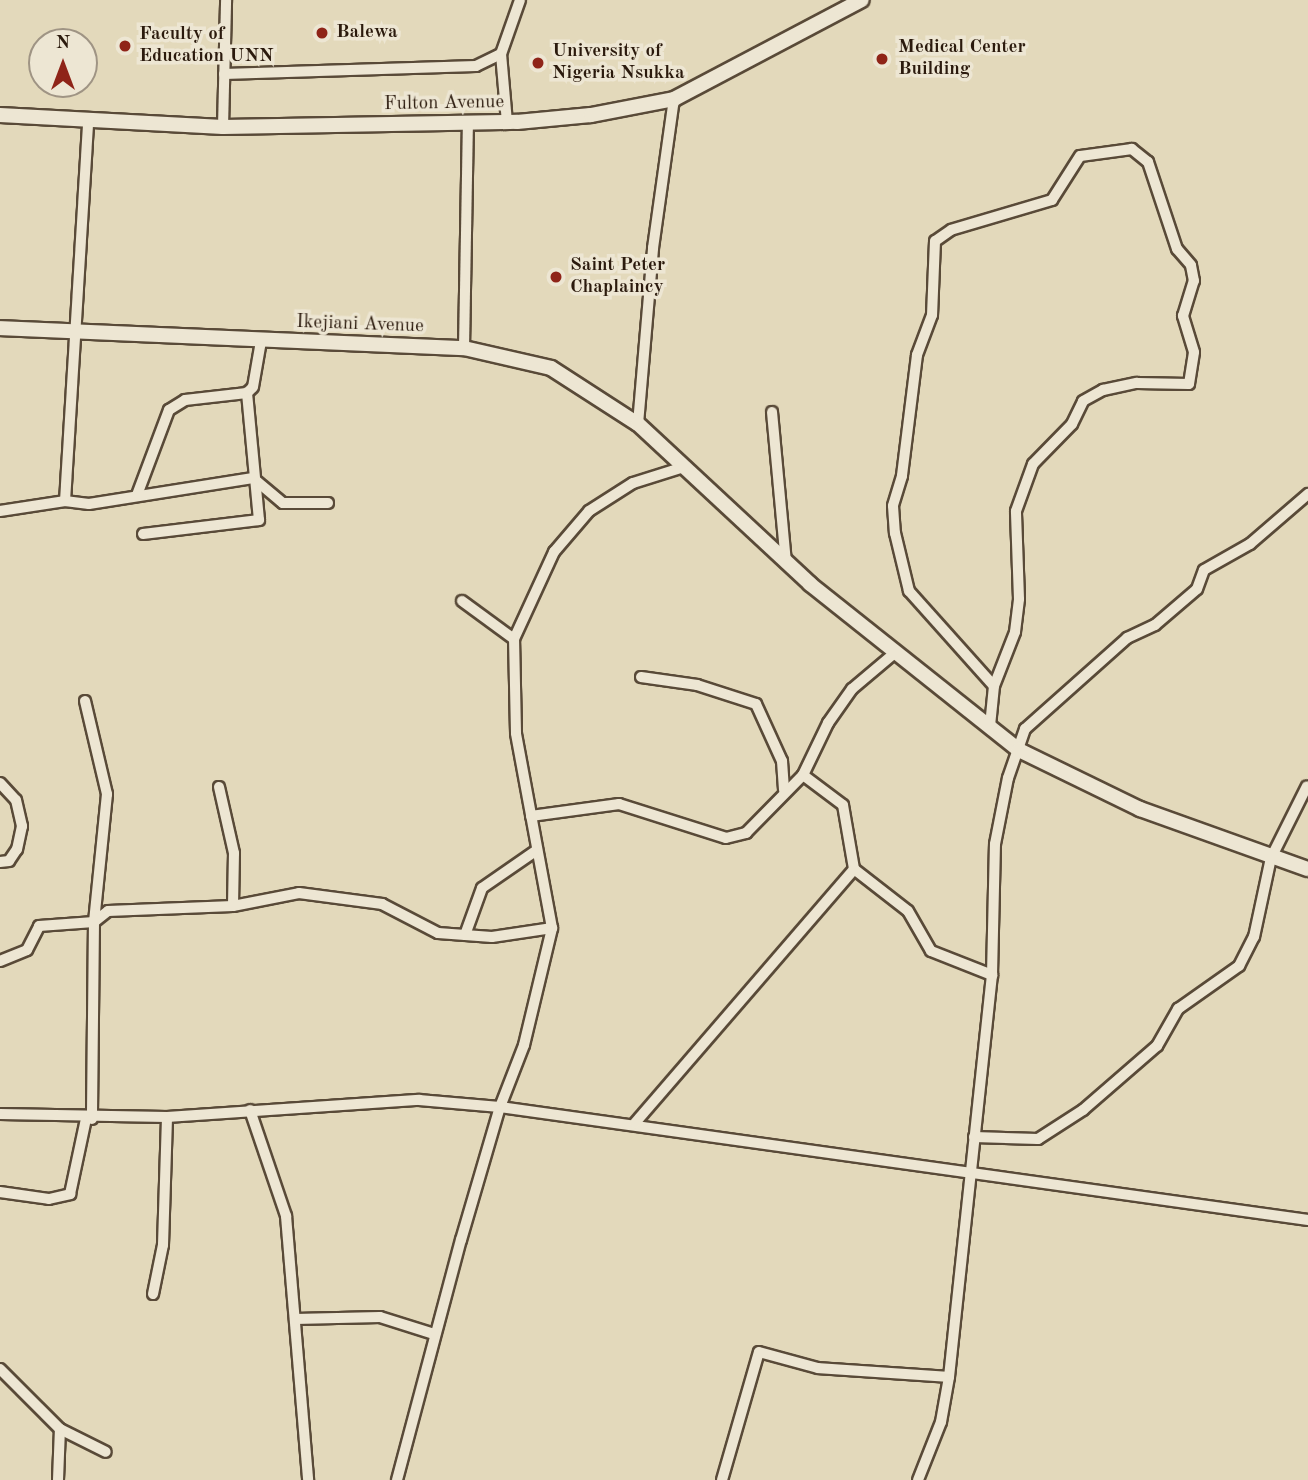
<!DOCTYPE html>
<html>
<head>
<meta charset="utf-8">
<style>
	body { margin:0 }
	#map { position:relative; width:1308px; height:1480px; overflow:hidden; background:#e3d9bb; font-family:"Old Standard TT",serif }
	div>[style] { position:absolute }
	.roads { filter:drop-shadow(2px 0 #594a38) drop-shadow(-2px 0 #594a38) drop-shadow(0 2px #594a38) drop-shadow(0 -2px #594a38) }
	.minor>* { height:10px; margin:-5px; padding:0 5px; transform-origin:5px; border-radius:5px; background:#ede6d3 }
	.tertiary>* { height:14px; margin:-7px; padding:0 7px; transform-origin:7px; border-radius:7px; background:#ede6d3 }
	.dots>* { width:19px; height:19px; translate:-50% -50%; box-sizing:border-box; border:4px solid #ede6d3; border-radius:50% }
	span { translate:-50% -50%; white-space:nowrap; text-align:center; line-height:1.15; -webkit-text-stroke:7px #ede6d3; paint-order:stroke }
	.poi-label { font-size:19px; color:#2b1a0d; font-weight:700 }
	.left { translate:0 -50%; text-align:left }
	.street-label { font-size:19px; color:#2b1a0d }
	.north { position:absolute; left:28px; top:28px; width:70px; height:70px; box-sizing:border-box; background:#ede6d3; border:2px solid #9f9484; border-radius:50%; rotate:0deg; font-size:19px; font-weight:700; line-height:28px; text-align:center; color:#2b1a0d }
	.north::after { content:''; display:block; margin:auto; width:24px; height:32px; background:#8f2418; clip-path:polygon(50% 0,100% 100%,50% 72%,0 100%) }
</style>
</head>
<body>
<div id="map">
	<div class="roads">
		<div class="minor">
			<div style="left:501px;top:54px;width:68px;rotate:85deg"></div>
			<div style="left:224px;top:74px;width:252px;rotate:-1.8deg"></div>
			<div style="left:476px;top:66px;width:28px;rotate:-26deg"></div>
			<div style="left:501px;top:54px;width:57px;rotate:-70.6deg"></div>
			<div style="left:223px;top:127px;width:127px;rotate:-88.6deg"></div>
			<div style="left:464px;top:348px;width:226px;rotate:-89deg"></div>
			<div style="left:772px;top:412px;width:152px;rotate:84.7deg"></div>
			<div style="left:638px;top:424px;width:177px;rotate:-85.1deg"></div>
			<div style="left:653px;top:248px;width:150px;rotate:-82deg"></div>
			<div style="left:137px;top:495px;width:91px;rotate:-69.4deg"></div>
			<div style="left:169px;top:410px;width:19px;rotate:-32deg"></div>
			<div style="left:185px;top:400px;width:62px;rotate:-6.4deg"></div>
			<div style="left:247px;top:393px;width:8px;rotate:-45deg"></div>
			<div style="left:253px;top:387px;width:47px;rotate:-80.1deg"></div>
			<div style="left:65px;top:501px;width:382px;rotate:-86.5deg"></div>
			<div style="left:0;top:511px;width:66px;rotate:-8.7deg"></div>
			<div style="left:65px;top:501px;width:24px;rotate:7deg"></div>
			<div style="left:89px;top:504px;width:166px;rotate:-9deg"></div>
			<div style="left:253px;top:478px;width:39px;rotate:40deg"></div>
			<div style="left:283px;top:503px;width:45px"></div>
			<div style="left:143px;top:534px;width:117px;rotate:-6.9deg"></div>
			<div style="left:259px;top:520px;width:128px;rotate:-95.4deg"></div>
			<div style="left:462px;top:601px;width:64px;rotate:36.2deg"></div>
			<div style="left:641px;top:677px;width:57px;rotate:8.1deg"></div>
			<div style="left:697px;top:685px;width:62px;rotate:17.9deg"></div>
			<div style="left:756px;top:704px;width:63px;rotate:65.5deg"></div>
			<div style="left:782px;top:761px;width:29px;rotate:86deg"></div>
			<div style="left:85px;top:701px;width:96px;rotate:76.7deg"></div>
			<div style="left:107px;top:794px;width:129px;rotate:95.8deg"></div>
			<div style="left:94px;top:922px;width:197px;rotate:90.6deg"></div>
			<div style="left:990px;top:726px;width:40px;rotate:-84.3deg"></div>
			<div style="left:994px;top:686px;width:58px;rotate:-68.7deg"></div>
			<div style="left:1015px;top:632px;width:33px;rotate:-83deg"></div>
			<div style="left:1019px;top:599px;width:88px;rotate:-92deg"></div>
			<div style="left:1016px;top:511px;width:50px;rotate:-70.1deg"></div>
			<div style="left:1033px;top:464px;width:56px;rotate:-45.7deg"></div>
			<div style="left:1072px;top:424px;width:25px;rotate:-64deg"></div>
			<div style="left:1083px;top:401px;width:23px;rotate:-29deg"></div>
			<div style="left:1103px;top:390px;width:35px;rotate:-12deg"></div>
			<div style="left:1137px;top:383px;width:52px;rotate:1.1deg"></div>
			<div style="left:1189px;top:384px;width:32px;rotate:-81deg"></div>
			<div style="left:1194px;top:352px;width:38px;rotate:-107deg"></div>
			<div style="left:1183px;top:316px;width:37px;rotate:-73deg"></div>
			<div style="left:1194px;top:281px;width:16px;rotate:-101deg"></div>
			<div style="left:1191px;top:265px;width:21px;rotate:-131deg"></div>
			<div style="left:1177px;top:249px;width:92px;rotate:-108.4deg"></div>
			<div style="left:1148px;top:162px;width:21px;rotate:-141deg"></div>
			<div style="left:1132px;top:149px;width:52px;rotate:172.3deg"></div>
			<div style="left:1080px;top:156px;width:52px;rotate:122.5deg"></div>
			<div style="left:1052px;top:200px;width:105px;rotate:163.5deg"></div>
			<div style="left:951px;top:230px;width:19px;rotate:145deg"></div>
			<div style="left:935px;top:241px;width:74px;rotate:92.3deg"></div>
			<div style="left:932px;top:315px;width:43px;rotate:110.6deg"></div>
			<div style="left:917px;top:355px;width:122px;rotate:97.1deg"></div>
			<div style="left:902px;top:476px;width:31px;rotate:107deg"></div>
			<div style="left:893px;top:506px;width:27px;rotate:86deg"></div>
			<div style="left:895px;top:533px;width:60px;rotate:76.4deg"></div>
			<div style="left:909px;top:591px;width:127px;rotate:48.2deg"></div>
			<div style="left:803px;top:775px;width:50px;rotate:36.9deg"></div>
			<div style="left:843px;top:805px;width:65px;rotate:80.2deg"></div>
			<div style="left:854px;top:869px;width:68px;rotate:37.9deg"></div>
			<div style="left:908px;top:911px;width:46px;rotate:60.1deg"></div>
			<div style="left:931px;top:951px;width:66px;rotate:21.5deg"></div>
			<div style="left:0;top:783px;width:23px;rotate:47deg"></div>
			<div style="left:16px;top:800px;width:27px;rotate:77deg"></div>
			<div style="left:22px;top:826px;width:24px;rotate:102deg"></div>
			<div style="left:17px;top:849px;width:14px;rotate:124deg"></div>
			<div style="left:9px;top:861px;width:9px;rotate:174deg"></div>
			<div style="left:219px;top:787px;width:68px;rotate:77.2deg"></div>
			<div style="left:234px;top:853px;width:53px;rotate:91.1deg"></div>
			<div style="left:531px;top:816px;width:89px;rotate:-7.8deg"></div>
			<div style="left:619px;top:804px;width:112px;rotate:17.6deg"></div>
			<div style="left:726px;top:838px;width:21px;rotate:-14deg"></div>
			<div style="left:746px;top:833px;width:81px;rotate:-45.5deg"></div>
			<div style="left:803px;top:775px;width:58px;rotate:-64.3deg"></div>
			<div style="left:828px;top:723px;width:42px;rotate:-54.8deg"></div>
			<div style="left:852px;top:689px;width:57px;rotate:-40.1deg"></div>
			<div style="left:465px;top:935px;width:50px;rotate:-70.1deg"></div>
			<div style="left:482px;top:888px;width:67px;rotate:-34.6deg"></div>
			<div style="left:0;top:961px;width:29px;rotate:-22deg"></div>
			<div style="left:27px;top:950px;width:27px;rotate:-63deg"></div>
			<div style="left:39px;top:926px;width:55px;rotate:-4.2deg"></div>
			<div style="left:94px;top:922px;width:18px;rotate:-38deg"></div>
			<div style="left:108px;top:911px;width:125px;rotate:-2.3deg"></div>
			<div style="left:233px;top:906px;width:67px;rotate:-11.1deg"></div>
			<div style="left:299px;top:893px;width:84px;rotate:7.5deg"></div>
			<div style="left:382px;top:904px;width:63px;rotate:27.4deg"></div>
			<div style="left:438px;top:933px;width:54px;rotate:4.2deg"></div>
			<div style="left:492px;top:937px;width:61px;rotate:-8.5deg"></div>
			<div style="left:250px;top:1110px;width:112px;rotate:71.2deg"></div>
			<div style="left:286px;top:1216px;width:265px;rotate:85.2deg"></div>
			<div style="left:0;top:1114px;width:167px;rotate:1deg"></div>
			<div style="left:167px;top:1117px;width:253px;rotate:-3.9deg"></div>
			<div style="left:419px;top:1100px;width:81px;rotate:4.9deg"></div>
			<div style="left:500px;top:1107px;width:816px;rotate:7.96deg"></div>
			<div style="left:635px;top:1123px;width:335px;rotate:-49.2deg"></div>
			<div style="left:974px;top:1137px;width:64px;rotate:1.8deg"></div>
			<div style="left:1038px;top:1139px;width:54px;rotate:-32.8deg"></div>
			<div style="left:1083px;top:1110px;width:98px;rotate:-40.9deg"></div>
			<div style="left:1157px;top:1046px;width:43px;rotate:-60.4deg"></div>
			<div style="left:1178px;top:1009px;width:75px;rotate:-35.2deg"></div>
			<div style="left:1239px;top:966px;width:33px;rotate:-63deg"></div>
			<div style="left:1254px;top:937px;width:81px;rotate:-77.9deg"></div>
			<div style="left:1271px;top:858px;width:80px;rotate:-63.4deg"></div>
			<div style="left:0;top:1192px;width:49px;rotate:8.1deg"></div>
			<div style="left:49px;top:1199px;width:22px;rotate:-13deg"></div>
			<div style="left:70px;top:1194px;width:77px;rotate:-78deg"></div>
			<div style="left:153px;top:1294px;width:50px;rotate:-78.5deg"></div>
			<div style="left:163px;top:1245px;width:128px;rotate:-88.2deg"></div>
			<div style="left:295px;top:1319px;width:85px;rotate:-1.3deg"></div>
			<div style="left:380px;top:1317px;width:57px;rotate:17.5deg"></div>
			<div style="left:0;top:1369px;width:85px;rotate:45deg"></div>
			<div style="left:60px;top:1429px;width:51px;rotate:26.6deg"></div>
			<div style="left:58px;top:1480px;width:51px;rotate:-87.8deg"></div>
			<div style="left:397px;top:1480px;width:248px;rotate:-75.1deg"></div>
			<div style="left:461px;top:1240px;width:139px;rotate:-73.7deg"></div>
			<div style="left:500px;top:1107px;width:66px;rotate:-68.8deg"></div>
			<div style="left:524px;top:1045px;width:120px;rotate:-76.5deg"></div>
			<div style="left:552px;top:928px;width:198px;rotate:-100.5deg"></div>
			<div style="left:516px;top:733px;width:94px;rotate:-91.2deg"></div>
			<div style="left:514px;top:639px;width:96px;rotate:-65.3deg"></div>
			<div style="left:554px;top:552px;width:54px;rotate:-49.5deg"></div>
			<div style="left:589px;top:511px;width:52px;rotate:-32.5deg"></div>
			<div style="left:633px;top:483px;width:50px;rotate:-17.4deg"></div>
			<div style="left:722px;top:1480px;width:133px;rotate:-73.9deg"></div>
			<div style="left:759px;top:1352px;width:61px;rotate:15.2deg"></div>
			<div style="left:818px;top:1368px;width:131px;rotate:3.9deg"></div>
			<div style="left:918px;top:1480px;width:62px;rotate:-68.4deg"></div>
			<div style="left:941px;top:1422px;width:46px;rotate:-79.9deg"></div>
			<div style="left:949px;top:1377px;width:404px;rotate:-83.9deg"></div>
			<div style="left:992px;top:975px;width:131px;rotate:-88.7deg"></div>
			<div style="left:995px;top:844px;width:67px;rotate:-78.9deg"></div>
			<div style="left:1008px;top:778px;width:52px;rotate:-70.9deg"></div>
			<div style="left:1025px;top:729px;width:137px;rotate:-41.7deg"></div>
			<div style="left:1127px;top:638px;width:31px;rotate:-25deg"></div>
			<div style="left:1155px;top:625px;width:55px;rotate:-40.6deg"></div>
			<div style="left:1197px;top:589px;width:20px;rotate:-70deg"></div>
			<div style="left:1204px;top:570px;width:53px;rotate:-29.5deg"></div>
			<div style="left:1250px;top:544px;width:77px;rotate:-40.8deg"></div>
		</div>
		<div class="tertiary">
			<div style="left:0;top:115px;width:223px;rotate:3.1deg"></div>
			<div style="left:223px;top:127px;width:294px;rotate:-1deg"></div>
			<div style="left:517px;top:122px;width:74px;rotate:-5.4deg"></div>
			<div style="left:591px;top:115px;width:85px;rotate:-10.9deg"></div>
			<div style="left:674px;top:99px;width:212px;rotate:-27.8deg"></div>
			<div style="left:0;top:328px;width:464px;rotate:2.5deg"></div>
			<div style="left:464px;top:348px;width:89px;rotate:12.9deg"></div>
			<div style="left:551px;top:368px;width:103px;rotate:32.8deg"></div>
			<div style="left:638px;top:424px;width:235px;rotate:42.9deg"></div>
			<div style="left:810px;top:584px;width:267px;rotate:38.5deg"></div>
			<div style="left:1019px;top:750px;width:135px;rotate:26deg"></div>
			<div style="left:1140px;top:809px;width:178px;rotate:19.7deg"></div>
		</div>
	</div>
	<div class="dots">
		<div style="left:322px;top:33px;background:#8f2418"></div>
		<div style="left:125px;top:46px;background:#8f2418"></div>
		<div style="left:882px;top:59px;background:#8f2418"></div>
		<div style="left:538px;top:63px;background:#8f2418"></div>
		<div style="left:556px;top:277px;background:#8f2418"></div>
	</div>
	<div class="poi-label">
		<span class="left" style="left:336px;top:33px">Balewa</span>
		<span class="left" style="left:139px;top:46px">Faculty of<br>Education UNN</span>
		<span class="left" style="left:898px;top:59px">Medical Center<br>Building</span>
		<span class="left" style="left:552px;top:63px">University of<br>Nigeria Nsukka</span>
		<span class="left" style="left:570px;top:277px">Saint Peter<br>Chaplaincy</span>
	</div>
	<div class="street-label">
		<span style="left:444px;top:104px;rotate:-1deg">Fulton Avenue</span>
		<span style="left:360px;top:325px;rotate:2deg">Ikejiani Avenue</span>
	</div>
	<div class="north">N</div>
</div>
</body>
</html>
